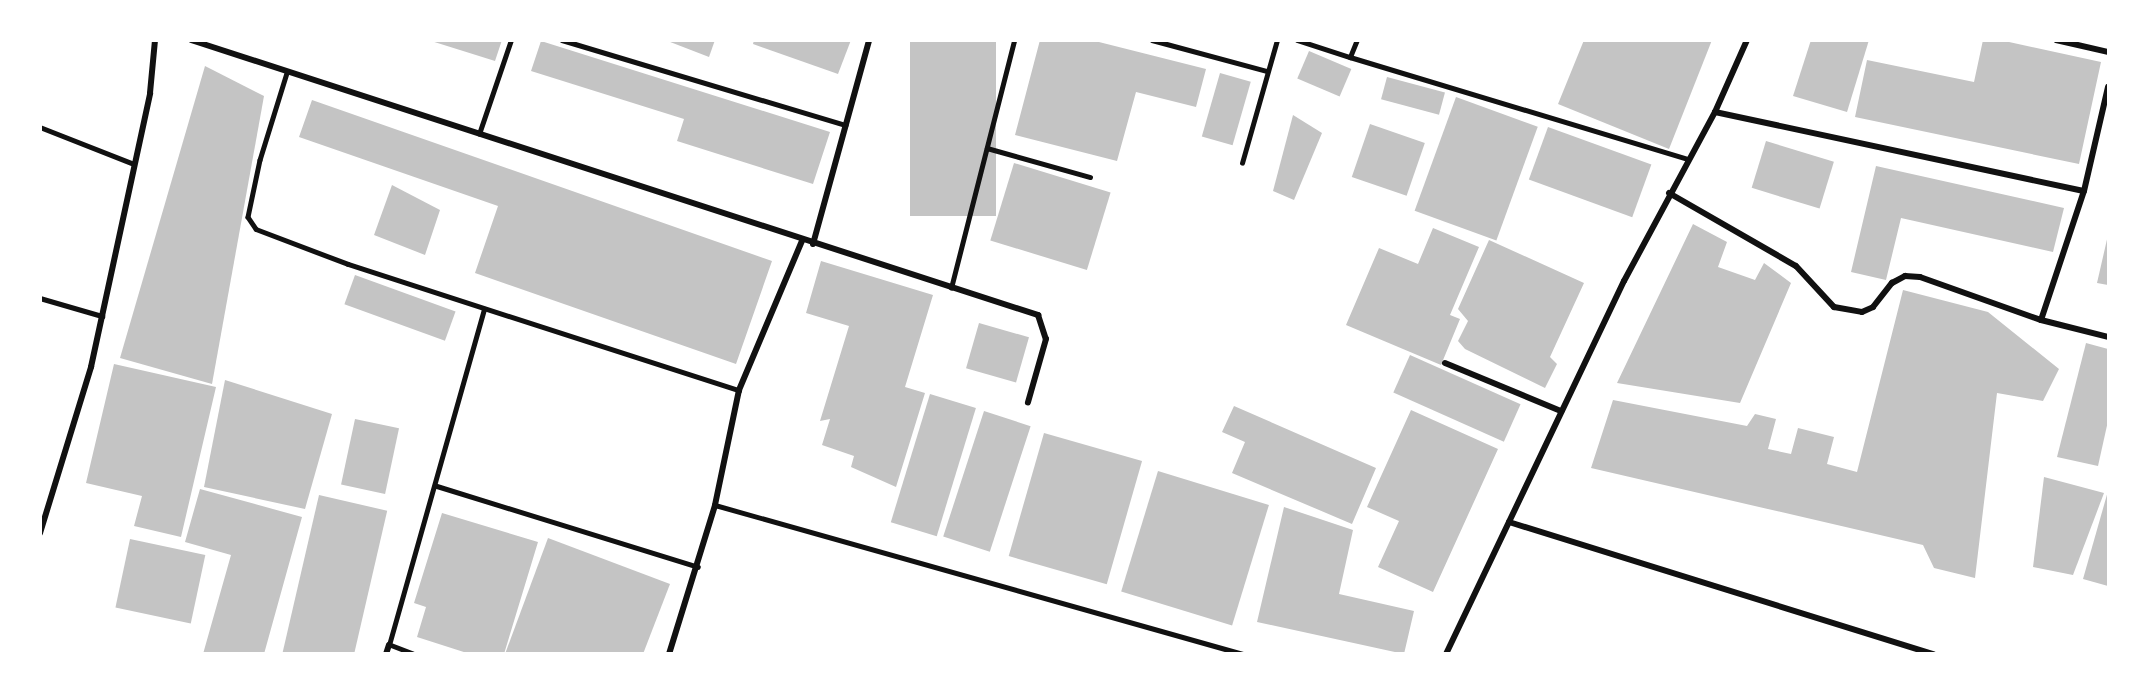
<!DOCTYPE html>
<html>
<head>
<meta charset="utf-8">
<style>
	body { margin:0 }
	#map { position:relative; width:2149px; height:694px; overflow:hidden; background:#fff; font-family:Mulish,sans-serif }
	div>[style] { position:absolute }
	.building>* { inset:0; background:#c4c4c4; transform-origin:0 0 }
	.service>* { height:4.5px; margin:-2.25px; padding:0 2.25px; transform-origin:2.25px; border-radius:2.25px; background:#111 }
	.minor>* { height:6px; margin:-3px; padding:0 3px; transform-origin:3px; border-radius:3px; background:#111 }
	span { translate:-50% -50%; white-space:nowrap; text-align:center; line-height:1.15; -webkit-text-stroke:6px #fff; paint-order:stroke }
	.frame { position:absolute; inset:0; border:42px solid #fff; pointer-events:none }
</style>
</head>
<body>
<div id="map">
	<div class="building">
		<div style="clip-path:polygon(428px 40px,502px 40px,495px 61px)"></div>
		<div style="clip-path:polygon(665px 40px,715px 40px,709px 57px)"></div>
		<div style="clip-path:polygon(754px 40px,851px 40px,838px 74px,753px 44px)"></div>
		<div style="left:910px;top:40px;width:86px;height:176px"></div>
		<div style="clip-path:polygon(1040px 40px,1091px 40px,1206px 69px,1196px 107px,1136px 92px,1117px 161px,1015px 135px)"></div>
		<div style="clip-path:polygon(1584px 40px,1712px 40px,1669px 149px,1558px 104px)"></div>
		<div style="clip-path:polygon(1811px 40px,1869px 40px,1847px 112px,1793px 96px)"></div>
		<div style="clip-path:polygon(1983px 40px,2000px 40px,2101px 62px,2079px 164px,1855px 117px,1867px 60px,1974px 82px)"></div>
		<div style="clip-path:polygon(541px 41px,830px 132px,813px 184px,677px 141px,684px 119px,531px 71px)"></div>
		<div style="left:1309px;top:51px;width:46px;height:30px;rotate:23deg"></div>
		<div style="clip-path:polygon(205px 66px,264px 96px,212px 384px,120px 358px)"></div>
		<div style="left:1220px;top:73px;width:32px;height:66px;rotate:16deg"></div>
		<div style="left:1387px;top:77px;width:60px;height:23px;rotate:15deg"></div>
		<div style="left:1456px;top:97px;width:87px;height:121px;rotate:20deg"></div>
		<div style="clip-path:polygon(312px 100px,772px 261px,736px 364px,475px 273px,498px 206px,299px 137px)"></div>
		<div style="clip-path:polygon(1293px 115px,1322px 133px,1294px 200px,1273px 191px)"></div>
		<div style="left:1370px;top:124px;width:58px;height:56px;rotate:19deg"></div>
		<div style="left:1548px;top:127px;width:110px;height:56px;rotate:20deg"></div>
		<div style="left:1766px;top:141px;width:71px;height:49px;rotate:17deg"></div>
		<div style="left:1014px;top:163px;width:101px;height:81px;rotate:17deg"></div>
		<div style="clip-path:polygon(1876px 166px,2064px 208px,2053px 252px,1901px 218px,1886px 280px,1851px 272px)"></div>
		<div style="clip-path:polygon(392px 185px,440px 210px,425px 255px,374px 235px)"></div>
		<div style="clip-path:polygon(1693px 224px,1727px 242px,1718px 267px,1755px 280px,1764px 263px,1791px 283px,1740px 403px,1617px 383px)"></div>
		<div style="clip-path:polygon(1433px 228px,1479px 247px,1450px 315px,1460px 319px,1441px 365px,1346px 325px,1379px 248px,1418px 264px)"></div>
		<div style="clip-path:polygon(2108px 235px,2108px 285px,2097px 283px)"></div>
		<div style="clip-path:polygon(1489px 240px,1584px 283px,1550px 357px,1557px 364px,1545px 388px,1465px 349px,1458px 341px,1468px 321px,1458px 309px)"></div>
		<div style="clip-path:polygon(821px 261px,933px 295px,905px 387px,925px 393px,896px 487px,851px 467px,854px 456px,822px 445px,830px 419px,820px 421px,849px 326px,806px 313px)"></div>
		<div style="left:355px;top:275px;width:107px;height:31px;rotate:20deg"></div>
		<div style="clip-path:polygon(1903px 290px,1988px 312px,2059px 369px,2043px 401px,1997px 393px,1975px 578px,1934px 568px,1923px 545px,1591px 468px,1613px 400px,1747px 426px,1755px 414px,1776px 419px,1768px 449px,1791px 454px,1798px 428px,1834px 437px,1827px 464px,1857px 472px)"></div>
		<div style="left:979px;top:323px;width:52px;height:47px;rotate:16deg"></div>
		<div style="clip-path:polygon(2086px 343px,2108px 349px,2108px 421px,2098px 466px,2057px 457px)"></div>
		<div style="left:1410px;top:355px;width:121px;height:41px;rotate:24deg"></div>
		<div style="clip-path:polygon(114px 364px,216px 387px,181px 537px,134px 526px,142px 496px,86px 483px)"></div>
		<div style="clip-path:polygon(225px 380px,332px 414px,305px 509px,204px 487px)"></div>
		<div style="left:930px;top:394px;width:48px;height:134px;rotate:17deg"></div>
		<div style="clip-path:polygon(1234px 406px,1376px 468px,1352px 524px,1232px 473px,1245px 442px,1222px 432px)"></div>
		<div style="clip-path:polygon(1411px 410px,1498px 449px,1433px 592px,1378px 567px,1399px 521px,1367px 507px)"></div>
		<div style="left:984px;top:411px;width:49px;height:132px;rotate:18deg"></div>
		<div style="left:355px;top:419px;width:45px;height:67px;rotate:12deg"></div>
		<div style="left:1044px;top:433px;width:102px;height:128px;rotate:16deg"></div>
		<div style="left:1158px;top:471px;width:116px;height:126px;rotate:17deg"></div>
		<div style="clip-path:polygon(2044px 477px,2104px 493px,2073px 575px,2033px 567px)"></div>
		<div style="clip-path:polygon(200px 489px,302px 517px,264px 654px,203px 654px,231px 555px,185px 542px)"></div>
		<div style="clip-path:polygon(2108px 491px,2108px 586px,2083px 579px)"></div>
		<div style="left:319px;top:495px;width:70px;height:163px;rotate:13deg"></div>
		<div style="clip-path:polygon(1284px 507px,1353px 530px,1339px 594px,1414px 611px,1404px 654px,1257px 622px)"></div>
		<div style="clip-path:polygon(442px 513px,538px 542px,504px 654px,470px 654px,417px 637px,426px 607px,414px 603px)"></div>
		<div style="clip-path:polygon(548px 538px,670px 584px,643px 654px,505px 654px)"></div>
		<div style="left:130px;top:539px;width:77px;height:70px;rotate:12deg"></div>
	</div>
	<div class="service">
		<div style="left:562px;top:40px;width:296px;rotate:16.7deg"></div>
		<div style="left:1152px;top:40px;width:119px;rotate:15.1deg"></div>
		<div style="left:1297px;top:40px;width:56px;rotate:17.8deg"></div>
		<div style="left:1350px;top:57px;width:18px;rotate:-68deg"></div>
		<div style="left:1350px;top:57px;width:353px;rotate:16.8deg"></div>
		<div style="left:287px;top:73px;width:91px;rotate:107.2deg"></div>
		<div style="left:260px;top:160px;width:58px;rotate:101.9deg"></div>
		<div style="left:248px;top:217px;width:14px;rotate:56deg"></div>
		<div style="left:256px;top:229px;width:98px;rotate:20.8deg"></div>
		<div style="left:348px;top:264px;width:411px;rotate:17.9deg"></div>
		<div style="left:40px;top:127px;width:101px;rotate:21.5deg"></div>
		<div style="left:479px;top:134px;width:99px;rotate:-71.2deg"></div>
		<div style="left:987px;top:148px;width:107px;rotate:15.7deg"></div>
		<div style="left:1242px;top:163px;width:128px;rotate:-74.1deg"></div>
		<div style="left:951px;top:288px;width:256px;rotate:-75.7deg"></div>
		<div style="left:40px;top:298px;width:65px;rotate:16.2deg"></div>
		<div style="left:437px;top:486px;width:273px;rotate:17.2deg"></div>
		<div style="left:715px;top:505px;width:549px;rotate:15.76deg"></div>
		<div style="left:413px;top:654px;width:26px;rotate:-159deg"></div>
		<div style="left:389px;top:645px;width:349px;rotate:-74.2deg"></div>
	</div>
	<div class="minor">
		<div style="left:191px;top:40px;width:891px;rotate:17.99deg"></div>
		<div style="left:1038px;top:315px;width:25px;rotate:72deg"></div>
		<div style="left:1046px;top:339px;width:66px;rotate:105.9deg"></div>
		<div style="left:2056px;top:40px;width:53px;rotate:13deg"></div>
		<div style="left:1715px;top:112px;width:377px;rotate:12.1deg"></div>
		<div style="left:1669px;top:193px;width:146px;rotate:29.9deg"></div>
		<div style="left:1796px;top:266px;width:56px;rotate:47.2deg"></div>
		<div style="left:1834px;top:307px;width:28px;rotate:10deg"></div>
		<div style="left:1862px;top:312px;width:12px;rotate:-24deg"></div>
		<div style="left:1873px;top:307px;width:31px;rotate:-52deg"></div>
		<div style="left:1892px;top:283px;width:15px;rotate:-28deg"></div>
		<div style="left:1905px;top:276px;width:15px;rotate:4deg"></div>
		<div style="left:1920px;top:277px;width:128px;rotate:19.6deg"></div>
		<div style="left:2041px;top:320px;width:136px;rotate:-71.6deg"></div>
		<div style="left:2084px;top:191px;width:107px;rotate:-77deg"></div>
		<div style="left:813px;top:244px;width:212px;rotate:-74.6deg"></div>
		<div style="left:2041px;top:320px;width:69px;rotate:14.2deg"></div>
		<div style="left:1445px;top:363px;width:126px;rotate:22.5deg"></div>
		<div style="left:1509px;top:522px;width:445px;rotate:17.3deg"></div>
		<div style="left:40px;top:533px;width:174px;rotate:-72.9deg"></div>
		<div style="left:91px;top:367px;width:280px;rotate:-77.8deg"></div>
		<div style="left:150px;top:93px;width:53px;rotate:-84.6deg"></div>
		<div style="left:386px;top:654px;width:9px;rotate:-72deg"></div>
		<div style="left:669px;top:654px;width:156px;rotate:-72.8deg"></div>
		<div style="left:715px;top:505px;width:117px;rotate:-78.2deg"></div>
		<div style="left:739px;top:390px;width:162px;rotate:-67.1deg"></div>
		<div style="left:1446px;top:654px;width:413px;rotate:-64.5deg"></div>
		<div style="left:1624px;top:281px;width:192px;rotate:-61.7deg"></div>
		<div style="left:1715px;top:112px;width:79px;rotate:-66deg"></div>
	</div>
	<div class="frame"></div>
</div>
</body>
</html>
